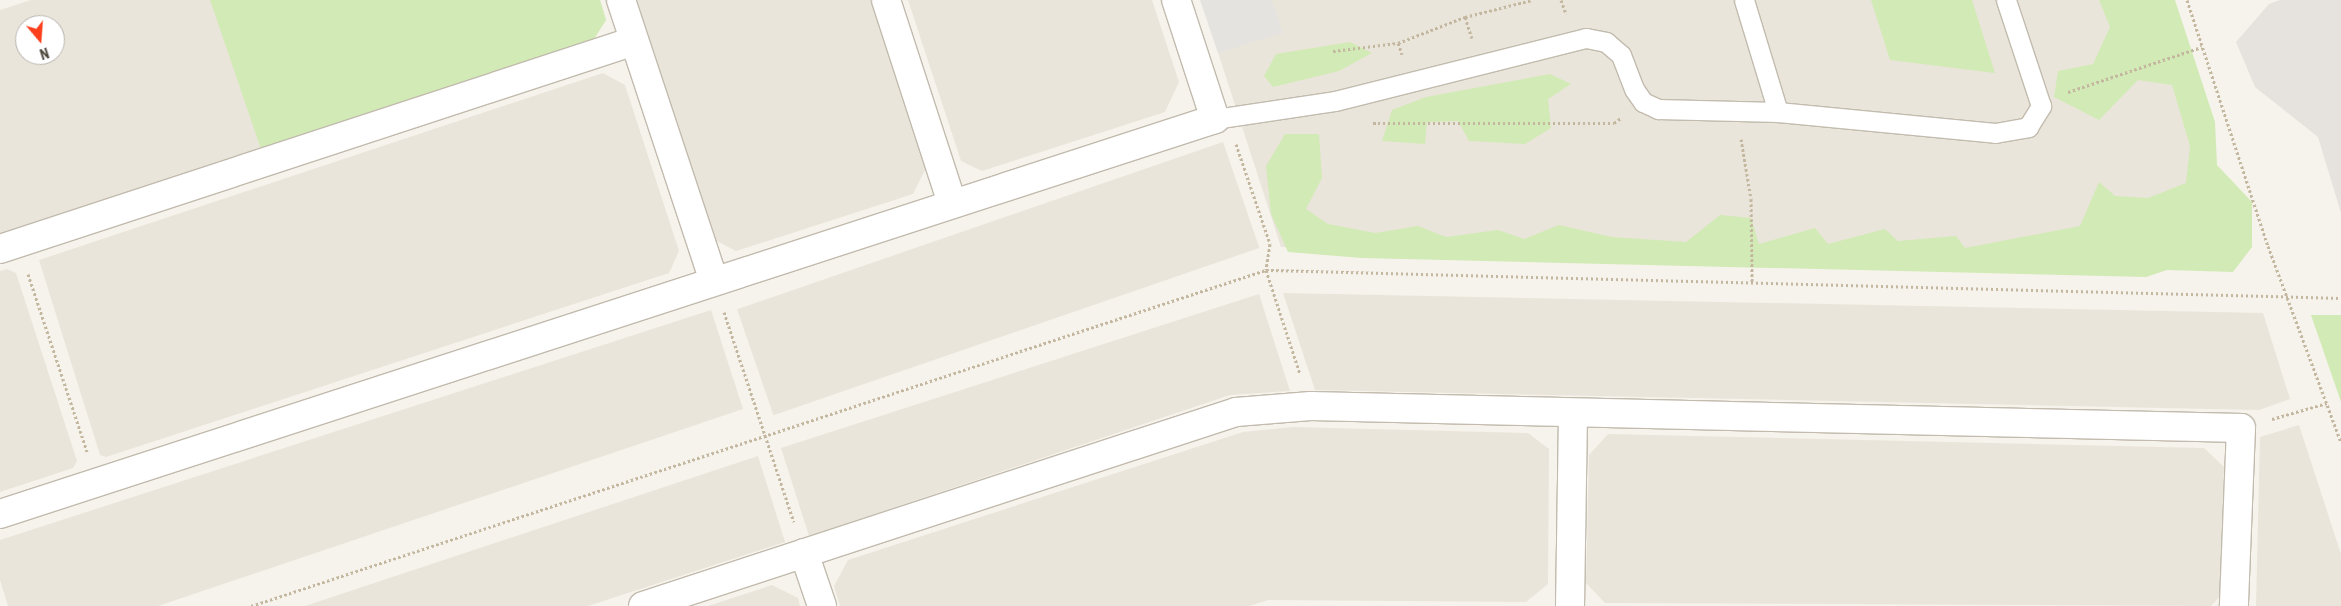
<!DOCTYPE html>
<html>
<head>
<meta charset="utf-8">
<style>
	body { margin:0 }
	#map { position:relative; width:2341px; height:606px; overflow:hidden; background:#f6f3ec; font-family:"Roboto Condensed",sans-serif }
	div>[style] { position:absolute }
	.residential>* { inset:0; background:#eae5da; transform-origin:0 0 }
	.industrial>* { inset:0; background:#e6e2dd }
	.green>* { inset:0; background:#d2eab5 }
	.parking>* { inset:0; background:#e5e3e0 }
	.path>* { height:3px; margin-top:-1.5px; transform-origin:0; background:repeating-linear-gradient(90deg,#c4b79f 0 2.5px,transparent 0 5px) }
	.roads { filter:drop-shadow(1px 0 #c2bbae) drop-shadow(-1px 0 #c2bbae) drop-shadow(0 1px #c2bbae) drop-shadow(0 -1px #c2bbae) }
	.lane>* { height:19px; margin:-9.5px; padding:0 9.5px; transform-origin:9.5px; border-radius:9.5px; background:#fff }
	.street>* { height:28px; margin:-14px; padding:0 14px; transform-origin:14px; border-radius:14px; background:#fff }
	span { translate:-50% -50%; white-space:nowrap; text-align:center; line-height:1.15; -webkit-text-stroke:4px #fff; paint-order:stroke }
	.north { position:absolute; left:15px; top:15px; width:50px; height:50px; box-sizing:border-box; background:#fff; border:1px solid #b7b4b0; border-radius:50%; rotate:162deg; font-size:14px; font-weight:700; line-height:20px; text-align:center; color:#4b4439 }
	.north::after { content:''; display:block; margin:auto; width:18px; height:22px; background:#fc3f1d; clip-path:polygon(50% 0,100% 100%,50% 72%,0 100%) }
</style>
</head>
<body>
<div id="map">
	<div class="residential">
		<div style="clip-path:polygon(evenodd,31px 0,600px 0,606px 20px,594px 39px,0 234px,0 10px,31px 0,25px 25px,55px 25px,55px 55px,25px 55px,25px 25px)"></div>
		<div style="clip-path:polygon(637px 0,870px 0,926px 168px,913px 194px,736px 251px,715px 240px)"></div>
		<div style="clip-path:polygon(908px 0,1152px 0,1179px 82px,1165px 112px,982px 171px,961px 161px)"></div>
		<div style="clip-path:polygon(1201px 0,2160px 0,2227px 203px,2172px 267px,1281px 247px)"></div>
		<div style="clip-path:polygon(603px 73px,625px 85px,679px 251px,669px 273px,106px 457px,100px 455px,39px 260px)"></div>
		<div style="left:1223px;top:142px;width:112px;height:514px;rotate:71deg"></div>
		<div style="clip-path:polygon(7px 269px,16px 273px,77px 461px,73px 468px,0 492px,0 271px)"></div>
		<div style="clip-path:polygon(1283px 293px,2263px 313px,2290px 399px,2259px 410px,1315px 390px)"></div>
		<div style="clip-path:polygon(1259px 294px,1290px 391px,1230px 395px,809px 536px,781px 448px)"></div>
		<div style="clip-path:polygon(711px 310px,743px 409px,158px 606px,8px 606px,0 580px,0 540px)"></div>
		<div style="clip-path:polygon(2299px 425px,2341px 554px,2341px 606px,2256px 606px,2260px 437px)"></div>
		<div style="clip-path:polygon(1293px 427px,1528px 433px,1549px 449px,1548px 584px,1526px 602px,1268px 600px,1249px 606px,840px 606px,834px 586px,848px 560px,1243px 432px)"></div>
		<div style="clip-path:polygon(1608px 434px,2204px 448px,2224px 467px,2220px 596px,2211px 606px,1605px 603px,1586px 583px,1589px 455px)"></div>
		<div style="clip-path:polygon(758px 456px,785px 542px,588px 606px,305px 606px)"></div>
		<div style="clip-path:polygon(772px 585px,798px 598px,800px 606px,708px 606px)"></div>
	</div>
	<div class="industrial">
		<div style="clip-path:polygon(2280px 0,2341px 0,2341px 213px,2318px 137px,2255px 87px,2236px 42px,2269px 4px)"></div>
	</div>
	<div class="green">
		<div style="clip-path:polygon(210px 0,600px 0,606px 20px,594px 39px,261px 149px)"></div>
		<div style="clip-path:polygon(1871px 0,1972px 0,1995px 73px,1890px 60px)"></div>
		<div style="clip-path:polygon(2099px 0,2175px 0,2215px 122px,2217px 165px,2252px 202px,2252px 247px,2233px 272px,2167px 270px,2146px 277px,1362px 258px,1288px 252px,1271px 214px,1266px 166px,1285px 134px,1319px 134px,1322px 178px,1306px 209px,1328px 224px,1375px 233px,1418px 226px,1446px 237px,1498px 230px,1524px 239px,1559px 225px,1612px 237px,1686px 242px,1720px 215px,1751px 218px,1759px 244px,1815px 228px,1828px 244px,1885px 229px,1898px 241px,1956px 236px,1965px 248px,2080px 226px,2099px 182px,2115px 196px,2148px 198px,2186px 183px,2190px 146px,2172px 85px,2138px 80px,2099px 120px,2054px 97px,2058px 71px,2093px 64px,2110px 27px)"></div>
		<div style="clip-path:polygon(1350px 42px,1372px 53px,1339px 71px,1273px 87px,1264px 76px,1276px 54px)"></div>
		<div style="clip-path:polygon(1550px 74px,1571px 84px,1548px 99px,1551px 128px,1525px 144px,1469px 141px,1458px 121px,1427px 122px,1425px 144px,1382px 141px,1392px 110px,1426px 97px)"></div>
		<div style="clip-path:polygon(2311px 315px,2341px 315px,2341px 402px)"></div>
	</div>
	<div class="parking">
		<div style="clip-path:polygon(1200px 0,1272px 0,1283px 33px,1218px 53px)"></div>
	</div>
	<div class="path">
		<div style="left:1561px;top:0;width:15px;rotate:70deg"></div>
		<div style="left:2187px;top:0;width:259px;rotate:71.8deg"></div>
		<div style="left:2268px;top:246px;width:209px;rotate:69.6deg"></div>
		<div style="left:1465px;top:17px;width:22px;rotate:72deg"></div>
		<div style="left:1398px;top:43px;width:12px;rotate:70deg"></div>
		<div style="left:1333px;top:51px;width:65px;rotate:-7deg"></div>
		<div style="left:1398px;top:43px;width:72px;rotate:-21.2deg"></div>
		<div style="left:1465px;top:17px;width:69px;rotate:-14.2deg"></div>
		<div style="left:2068px;top:92px;width:141px;rotate:-18.6deg"></div>
		<div style="left:1373px;top:123px;width:241px"></div>
		<div style="left:1614px;top:123px;width:9px;rotate:-36deg"></div>
		<div style="left:1741px;top:139px;width:61px;rotate:80.5deg"></div>
		<div style="left:1751px;top:199px;width:84px;rotate:89.3deg"></div>
		<div style="left:1236px;top:144px;width:106px;rotate:71.2deg"></div>
		<div style="left:1270px;top:244px;width:26px;rotate:99deg"></div>
		<div style="left:1266px;top:270px;width:109px;rotate:71.9deg"></div>
		<div style="left:28px;top:274px;width:187px;rotate:71.6deg"></div>
		<div style="left:724px;top:312px;width:221px;rotate:71.6deg"></div>
		<div style="left:2272px;top:419px;width:57px;rotate:-16.2deg"></div>
		<div style="left:251px;top:606px;width:1069px;rotate:-18.32deg"></div>
		<div style="left:1266px;top:270px;width:1075px;rotate:1.49deg"></div>
	</div>
	<div class="roads">
		<div class="lane">
			<div style="left:1778px;top:112px;width:218px;rotate:5.5deg"></div>
			<div style="left:1995px;top:133px;width:34px;rotate:-10deg"></div>
			<div style="left:2028px;top:127px;width:25px;rotate:-58deg"></div>
			<div style="left:2041px;top:106px;width:112px;rotate:-108.3deg"></div>
			<div style="left:1215px;top:119px;width:121px;rotate:-8.5deg"></div>
			<div style="left:1335px;top:101px;width:259px;rotate:-14.1deg"></div>
			<div style="left:1586px;top:38px;width:20px;rotate:11deg"></div>
			<div style="left:1606px;top:42px;width:20px;rotate:41deg"></div>
			<div style="left:1621px;top:55px;width:36px;rotate:69deg"></div>
			<div style="left:1634px;top:89px;width:16px;rotate:55deg"></div>
			<div style="left:1643px;top:102px;width:17px;rotate:25deg"></div>
			<div style="left:1658px;top:109px;width:120px;rotate:1.4deg"></div>
			<div style="left:1778px;top:112px;width:117px;rotate:-106.9deg"></div>
		</div>
		<div class="street">
			<div style="left:621px;top:0;width:296px;rotate:71.7deg"></div>
			<div style="left:886px;top:0;width:213px;rotate:72deg"></div>
			<div style="left:0;top:249px;width:667px;rotate:-18.16deg"></div>
			<div style="left:0;top:514px;width:1278px;rotate:-18.01deg"></div>
			<div style="left:1215px;top:119px;width:125px;rotate:-108.1deg"></div>
			<div style="left:804px;top:553px;width:56px;rotate:71.2deg"></div>
			<div style="left:643px;top:606px;width:624px;rotate:-18.12deg"></div>
			<div style="left:1236px;top:412px;width:75px;rotate:-4.6deg"></div>
			<div style="left:1311px;top:406px;width:930px;rotate:1.36deg"></div>
			<div style="left:2241px;top:428px;width:178px;rotate:92.3deg"></div>
			<div style="left:1570px;top:606px;width:193px;rotate:-89.1deg"></div>
		</div>
	</div>
	<div class="north">N</div>
</div>
</body>
</html>
